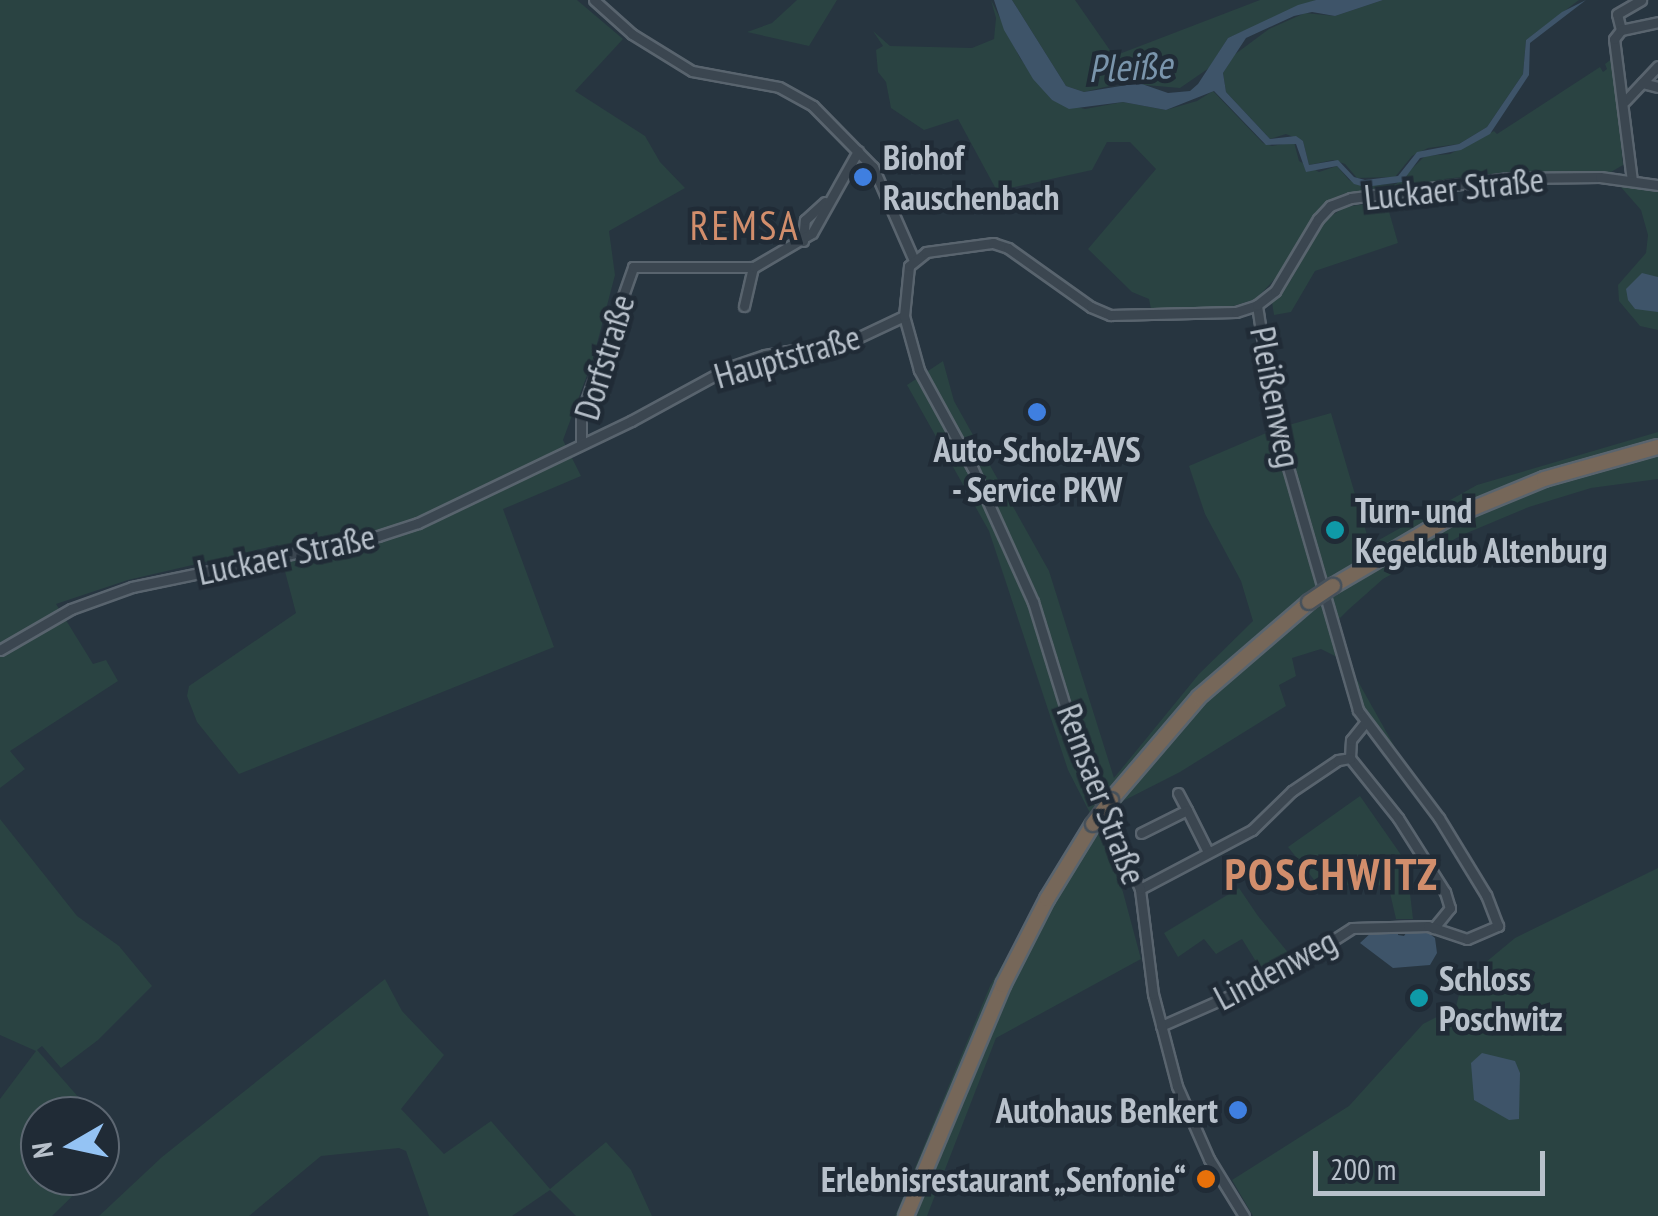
<!DOCTYPE html>
<html>
<head>
<meta charset="utf-8">
<style>
	body { margin:0 }
	#map { position:relative; width:1658px; height:1216px; overflow:hidden; background:#273540; font-family:"PT Sans Narrow",sans-serif }
	div>[style] { position:absolute }
	.green>* { inset:0; background:#2a4342 }
	.water>* { inset:0; background:#3e5469 }
	.roads { filter:drop-shadow(2px 0 #59646e) drop-shadow(-2px 0 #59646e) drop-shadow(0 2px #59646e) drop-shadow(0 -2px #59646e) }
	.minor>* { height:9px; margin:-4.5px; padding:0 4.5px; transform-origin:4.5px; border-radius:4.5px; background:#3b4650 }
	.highway>* { height:14px; margin:-7px; padding:0 7px; transform-origin:7px; border-radius:7px; background:#766759 }
	.bridges { filter:drop-shadow(2px 0 #46515b) drop-shadow(-2px 0 #46515b) drop-shadow(0 2px #46515b) drop-shadow(0 -2px #46515b) }
	.highway-bridge>* { height:14px; margin:-7px; padding:0 7px; transform-origin:7px; border-radius:7px; background:#766759 }
	.dots>* { width:28px; height:28px; translate:-50% -50%; box-sizing:border-box; border:5px solid #202b36; border-radius:50% }
	span { translate:-50% -50%; white-space:nowrap; text-align:center; line-height:1.15; -webkit-text-stroke:9px #202b36; paint-order:stroke }
	.poi-label { font-size:35px; color:#b8c1cb; font-weight:700 }
	.left { translate:0 -50%; text-align:left }
	.right { translate:-100% -50%; text-align:right }
	.street-label { font-size:35px; color:#b8c1cb }
	.water-label { font-size:38px; color:#7a95ac; font-style:italic }
	.quarter-label { font-size:40px; color:#d28e6c; letter-spacing:2.5px }
	.district-label { font-size:45px; color:#d28e6c; font-weight:700; letter-spacing:2.5px }
	.north { position:absolute; left:20px; top:1096px; width:100px; height:100px; box-sizing:border-box; background:#202b36; border:2px solid #5d6772; border-radius:50%; rotate:261deg; font-size:28px; font-weight:700; line-height:40px; text-align:center; color:#b8c1cb }
	.north::after { content:''; display:block; margin:auto; width:35px; height:45px; background:#94c3f4; clip-path:polygon(50% 0,100% 100%,50% 72%,0 100%) }
	.scale { position:absolute; left:1313px; top:1151px; width:232px; height:45px; box-sizing:border-box; border:5px solid #b8c1cb; border-top:0; padding-left:12px; font-size:30px; line-height:35px; white-space:nowrap; color:#b8c1cb; -webkit-text-stroke:8px #202b36; paint-order:stroke }
</style>
</head>
<body>
<div id="map">
	<div class="green">
		<div style="clip-path:polygon(0 0,577px 0,623px 39px,575px 91px,645px 136px,660px 162px,685px 188px,609px 231px,615px 275px,593px 359px,563px 440px,581px 476px,503px 509px,554px 647px,239px 774px,197px 722px,187px 696px,189px 686px,296px 613px,278px 545px,128px 580px,56px 604px,93px 664px,106px 660px,118px 681px,10px 751px,25px 769px,0 788px)"></div>
		<div style="clip-path:polygon(797px 0,837px 0,809px 46px,747px 32px,772px 23px)"></div>
		<div style="clip-path:polygon(991px 0,1020px 58px,1052px 100px,1085px 109px,1123px 102px,1166px 110px,1197px 101px,1213px 91px,1263px 143px,1272px 146px,1294px 142px,1299px 161px,1319px 172px,1337px 166px,1349px 180px,1365px 186px,1396px 184px,1425px 156px,1450px 154px,1494px 131px,1497px 134px,1600px 67px,1603px 72px,1607px 69px,1605px 64px,1613px 58px,1623px 165px,1611px 172px,1508px 173px,1343px 194px,1320px 207px,1285px 268px,1256px 299px,1230px 307px,1151px 309px,1149px 299px,1132px 292px,1088px 249px,1156px 169px,1130px 142px,1107px 142px,1092px 170px,997px 191px,958px 119px,924px 130px,891px 108px,886px 82px,878px 72px,876px 50px,883px 46px,873px 31px,890px 46px,972px 48px,994px 39px,996px 18px)"></div>
		<div style="clip-path:polygon(1012px 0,1075px 0,1114px 56px,1260px 0,1316px 0,1228px 38px,1209px 68px,1180px 88px,1122px 83px,1084px 92px,1066px 86px)"></div>
		<div style="clip-path:polygon(1383px 0,1579px 0,1526px 40px,1523px 74px,1487px 127px,1459px 144px,1428px 148px,1412px 156px,1395px 177px,1357px 178px,1345px 164px,1333px 160px,1309px 165px,1303px 141px,1286px 134px,1270px 139px,1226px 92px,1223px 73px,1234px 55px,1269px 29px,1305px 13px,1335px 16px)"></div>
		<div style="clip-path:polygon(1620px 186px,1658px 192px,1658px 330px,1640px 326px,1619px 301px,1618px 285px,1646px 253px,1648px 235px,1641px 210px)"></div>
		<div style="clip-path:polygon(1386px 201px,1398px 243px,1315px 271px,1291px 312px,1274px 315px,1272px 302px,1289px 283px,1325px 220px,1345px 207px)"></div>
		<div style="clip-path:polygon(943px 361px,954px 401px,1049px 571px,1114px 778px,1199px 674px,1253px 621px,1241px 581px,1205px 514px,1189px 466px,1278px 428px,1331px 413px,1370px 545px,1477px 485px,1658px 432px,1658px 479px,1591px 488px,1529px 507px,1462px 535px,1383px 579px,1348px 610px,1338px 620px,1355px 676px,1397px 751px,1394px 757px,1365px 716px,1337px 657px,1321px 649px,1292px 658px,1296px 676px,1279px 685px,1286px 706px,1180px 772px,1123px 801px,1100px 836px,1123px 892px,1141px 959px,996px 1038px,927px 1216px,895px 1216px,990px 986px,1090px 813px,1068px 770px,989px 531px,907px 385px)"></div>
		<div style="clip-path:polygon(1360px 796px,1413px 872px,1408px 876px,1413px 919px,1396px 919px,1390px 893px,1372px 880px,1323px 891px,1288px 847px)"></div>
		<div style="clip-path:polygon(0 819px,77px 916px,119px 946px,152px 986px,98px 1040px,61px 1068px,42px 1046px,37px 1050px,95px 1116px,40px 1116px,40px 1176px,93px 1176px,52px 1216px,0 1216px,0 1099px,36px 1051px,0 1035px)"></div>
		<div style="clip-path:polygon(1658px 868px,1658px 1216px,1253px 1216px,1232px 1180px,1349px 1106px,1423px 1024px,1456px 1007px,1462px 982px,1515px 938px)"></div>
		<div style="clip-path:polygon(1239px 888px,1258px 916px,1295px 961px,1265px 976px,1242px 939px,1216px 954px,1204px 939px,1178px 957px,1164px 933px)"></div>
		<div style="clip-path:polygon(385px 979px,402px 1011px,444px 1055px,401px 1109px,444px 1154px,491px 1121px,550px 1189px,606px 1142px,631px 1170px,652px 1216px,576px 1216px,550px 1190px,512px 1216px,429px 1216px,406px 1151px,399px 1148px,321px 1156px,249px 1216px,99px 1216px,162px 1157px)"></div>
	</div>
	<div class="water">
		<div style="clip-path:polygon(994px 0,1012px 0,1066px 86px,1084px 92px,1139px 83px,1168px 93px,1190px 91px,1198px 84px,1228px 38px,1298px 5px,1316px 0,1383px 0,1335px 16px,1312px 12px,1294px 16px,1246px 38px,1223px 73px,1226px 92px,1270px 139px,1296px 136px,1303px 141px,1309px 165px,1338px 160px,1354px 177px,1365px 180px,1398px 176px,1417px 152px,1459px 144px,1487px 127px,1523px 74px,1526px 40px,1562px 12px,1586px 0,1530px 43px,1529px 75px,1490px 134px,1461px 150px,1420px 158px,1402px 182px,1365px 187px,1354px 184px,1337px 166px,1306px 172px,1296px 144px,1266px 145px,1214px 91px,1166px 110px,1123px 102px,1069px 109px,1052px 100px,1033px 79px,1004px 30px)"></div>
		<div style="clip-path:polygon(1642px 273px,1658px 277px,1658px 312px,1635px 309px,1628px 300px,1626px 289px)"></div>
		<div style="clip-path:polygon(1398px 930px,1398px 935px,1404px 936px,1408px 930px,1425px 930px,1435px 938px,1437px 953px,1430px 965px,1393px 968px,1360px 943px,1373px 931px)"></div>
		<div style="clip-path:polygon(1482px 1053px,1515px 1061px,1520px 1073px,1519px 1119px,1509px 1120px,1474px 1100px,1471px 1063px)"></div>
	</div>
	<div class="roads">
		<div class="minor">
			<div style="left:594px;top:0;width:51px;rotate:41.8deg"></div>
			<div style="left:632px;top:34px;width:70px;rotate:31.7deg"></div>
			<div style="left:692px;top:71px;width:88px;rotate:10.4deg"></div>
			<div style="left:779px;top:87px;width:39px;rotate:29deg"></div>
			<div style="left:813px;top:106px;width:86px;rotate:45.5deg"></div>
			<div style="left:873px;top:167px;width:99px;rotate:66.3deg"></div>
			<div style="left:1621px;top:30px;width:16px;rotate:-104deg"></div>
			<div style="left:1617px;top:14px;width:28px;rotate:-30deg"></div>
			<div style="left:1642px;top:83px;width:16px;rotate:14deg"></div>
			<div style="left:1625px;top:101px;width:48px;rotate:-46.7deg"></div>
			<div style="left:1632px;top:181px;width:143px;rotate:-97.2deg"></div>
			<div style="left:1614px;top:39px;width:11px;rotate:-52deg"></div>
			<div style="left:1621px;top:30px;width:38px;rotate:-12deg"></div>
			<div style="left:803px;top:241px;width:21px;rotate:-85deg"></div>
			<div style="left:805px;top:220px;width:27px;rotate:-42deg"></div>
			<div style="left:744px;top:306px;width:40px;rotate:-77deg"></div>
			<div style="left:581px;top:444px;width:29px;rotate:-90deg"></div>
			<div style="left:581px;top:415px;width:157px;rotate:-70.6deg"></div>
			<div style="left:633px;top:267px;width:121px"></div>
			<div style="left:754px;top:267px;width:67px;rotate:-30.4deg"></div>
			<div style="left:812px;top:233px;width:94px;rotate:-60.7deg"></div>
			<div style="left:0;top:650px;width:82px;rotate:-30deg"></div>
			<div style="left:71px;top:609px;width:65px;rotate:-19.8deg"></div>
			<div style="left:132px;top:587px;width:251px;rotate:-11.7deg"></div>
			<div style="left:378px;top:536px;width:42px;rotate:-18deg"></div>
			<div style="left:418px;top:523px;width:236px;rotate:-25.6deg"></div>
			<div style="left:631px;top:421px;width:113px;rotate:-28.6deg"></div>
			<div style="left:730px;top:367px;width:37px;rotate:-19deg"></div>
			<div style="left:765px;top:355px;width:89px;rotate:-9.7deg"></div>
			<div style="left:853px;top:340px;width:56px;rotate:-25.2deg"></div>
			<div style="left:1350px;top:758px;width:77px;rotate:51.3deg"></div>
			<div style="left:1398px;top:818px;width:88px;rotate:57.6deg"></div>
			<div style="left:1445px;top:892px;width:17px;rotate:73deg"></div>
			<div style="left:1450px;top:908px;width:26px;rotate:129deg"></div>
			<div style="left:1350px;top:758px;width:18px;rotate:-87deg"></div>
			<div style="left:1351px;top:740px;width:21px;rotate:-51deg"></div>
			<div style="left:1178px;top:793px;width:19px;rotate:62deg"></div>
			<div style="left:1141px;top:833px;width:51px;rotate:-26.6deg"></div>
			<div style="left:1187px;top:810px;width:45px;rotate:63.4deg"></div>
			<div style="left:1140px;top:889px;width:127px;rotate:-27.8deg"></div>
			<div style="left:1252px;top:830px;width:56px;rotate:-44.3deg"></div>
			<div style="left:1292px;top:791px;width:55px;rotate:-34deg"></div>
			<div style="left:1338px;top:760px;width:12px;rotate:-9deg"></div>
			<div style="left:1161px;top:1026px;width:132px;rotate:-23.7deg"></div>
			<div style="left:1282px;top:973px;width:83px;rotate:-32.7deg"></div>
			<div style="left:1352px;top:928px;width:76px;rotate:-1.5deg"></div>
			<div style="left:1428px;top:926px;width:41px;rotate:18.4deg"></div>
			<div style="left:1467px;top:939px;width:34px;rotate:-23deg"></div>
			<div style="left:1498px;top:926px;width:33px;rotate:-111deg"></div>
			<div style="left:1486px;top:895px;width:90px;rotate:-121.4deg"></div>
			<div style="left:1439px;top:818px;width:135px;rotate:-126.9deg"></div>
			<div style="left:1358px;top:710px;width:299px;rotate:-106.1deg"></div>
			<div style="left:1275px;top:423px;width:119px;rotate:-98.7deg"></div>
			<div style="left:1244px;top:1216px;width:67px;rotate:-121.6deg"></div>
			<div style="left:1209px;top:1159px;width:80px;rotate:-113.7deg"></div>
			<div style="left:1177px;top:1086px;width:95px;rotate:-104.6deg"></div>
			<div style="left:1153px;top:994px;width:106px;rotate:-97.1deg"></div>
			<div style="left:1140px;top:889px;width:144px;rotate:-114.2deg"></div>
			<div style="left:1081px;top:758px;width:163px;rotate:-107.1deg"></div>
			<div style="left:1033px;top:602px;width:148px;rotate:-114.3deg"></div>
			<div style="left:972px;top:467px;width:111px;rotate:-118.7deg"></div>
			<div style="left:919px;top:370px;width:56px;rotate:-105.5deg"></div>
			<div style="left:904px;top:316px;width:50px;rotate:-84.3deg"></div>
			<div style="left:909px;top:266px;width:22px;rotate:-39deg"></div>
			<div style="left:926px;top:252px;width:68px;rotate:-7.7deg"></div>
			<div style="left:993px;top:243px;width:16px;rotate:18deg"></div>
			<div style="left:1008px;top:248px;width:102px;rotate:35.4deg"></div>
			<div style="left:1091px;top:307px;width:21px;rotate:23deg"></div>
			<div style="left:1110px;top:315px;width:126px;rotate:-1.4deg"></div>
			<div style="left:1236px;top:312px;width:22px;rotate:-18deg"></div>
			<div style="left:1257px;top:305px;width:23px;rotate:-38deg"></div>
			<div style="left:1275px;top:291px;width:84px;rotate:-59.2deg"></div>
			<div style="left:1318px;top:219px;width:18px;rotate:-47deg"></div>
			<div style="left:1330px;top:206px;width:22px;rotate:-21deg"></div>
			<div style="left:1351px;top:198px;width:159px;rotate:-7.2deg"></div>
			<div style="left:1509px;top:178px;width:91px;rotate:-0.6deg"></div>
			<div style="left:1600px;top:177px;width:59px;rotate:7.9deg"></div>
		</div>
		<div class="highway">
			<div style="left:1333px;top:586px;width:132px;rotate:-30.4deg"></div>
			<div style="left:1447px;top:519px;width:105px;rotate:-22.4deg"></div>
			<div style="left:1544px;top:479px;width:118px;rotate:-15.7deg"></div>
			<div style="left:1111px;top:800px;width:135px;rotate:-49.5deg"></div>
			<div style="left:1199px;top:697px;width:145px;rotate:-40.8deg"></div>
			<div style="left:906px;top:1216px;width:251px;rotate:-67.2deg"></div>
			<div style="left:1003px;top:985px;width:97px;rotate:-62.9deg"></div>
			<div style="left:1047px;top:899px;width:88px;rotate:-58.5deg"></div>
		</div>
	</div>
	<div class="bridges">
		<div class="highway-bridge">
			<div style="left:1309px;top:602px;width:29px;rotate:-34deg"></div>
			<div style="left:1093px;top:824px;width:30px;rotate:-53deg"></div>
		</div>
	</div>
	<div class="dots">
		<div style="left:863px;top:177px;background:#3f7fe0"></div>
		<div style="left:1037px;top:412px;background:#3f7fe0"></div>
		<div style="left:1335px;top:530px;background:#0f9aa8"></div>
		<div style="left:1419px;top:998px;background:#0f9aa8"></div>
		<div style="left:1238px;top:1110px;background:#3f7fe0"></div>
		<div style="left:1206px;top:1179px;background:#e8710a"></div>
	</div>
	<div class="poi-label">
		<span class="left" style="left:883px;top:177px">Biohof<br>Rauschenbach</span>
		<span style="left:1037px;top:469px">Auto-Scholz-AVS<br>- Service PKW</span>
		<span class="left" style="left:1355px;top:530px">Turn- und<br>Kegelclub Altenburg</span>
		<span class="left" style="left:1439px;top:998px">Schloss<br>Poschwitz</span>
		<span class="right" style="left:1218px;top:1110px">Autohaus Benkert</span>
		<span class="right" style="left:1186px;top:1179px">Erlebnisrestaurant „Senfonie“</span>
	</div>
	<div class="street-label">
		<span style="left:1454px;top:188px;rotate:-6deg">Luckaer Straße</span>
		<span style="left:787px;top:356px;rotate:-16deg">Hauptstraße</span>
		<span style="left:604px;top:357px;rotate:-73deg">Dorfstraße</span>
		<span style="left:1276px;top:397px;rotate:79deg">Pleißenweg</span>
		<span style="left:286px;top:554px;rotate:-12deg">Luckaer Straße</span>
		<span style="left:1102px;top:794px;rotate:69deg">Remsaer Straße</span>
		<span style="left:1275px;top:969px;rotate:-28deg">Lindenweg</span>
	</div>
	<div class="water-label">
		<span style="left:1130px;top:66px;rotate:-3deg">Pleiße</span>
	</div>
	<div class="quarter-label">
		<span style="left:745px;top:225px">REMSA</span>
	</div>
	<div class="district-label">
		<span style="left:1332px;top:874px">POSCHWITZ</span>
	</div>
	<div class="north">N</div>
	<div class="scale">200 m</div>
</div>
</body>
</html>
